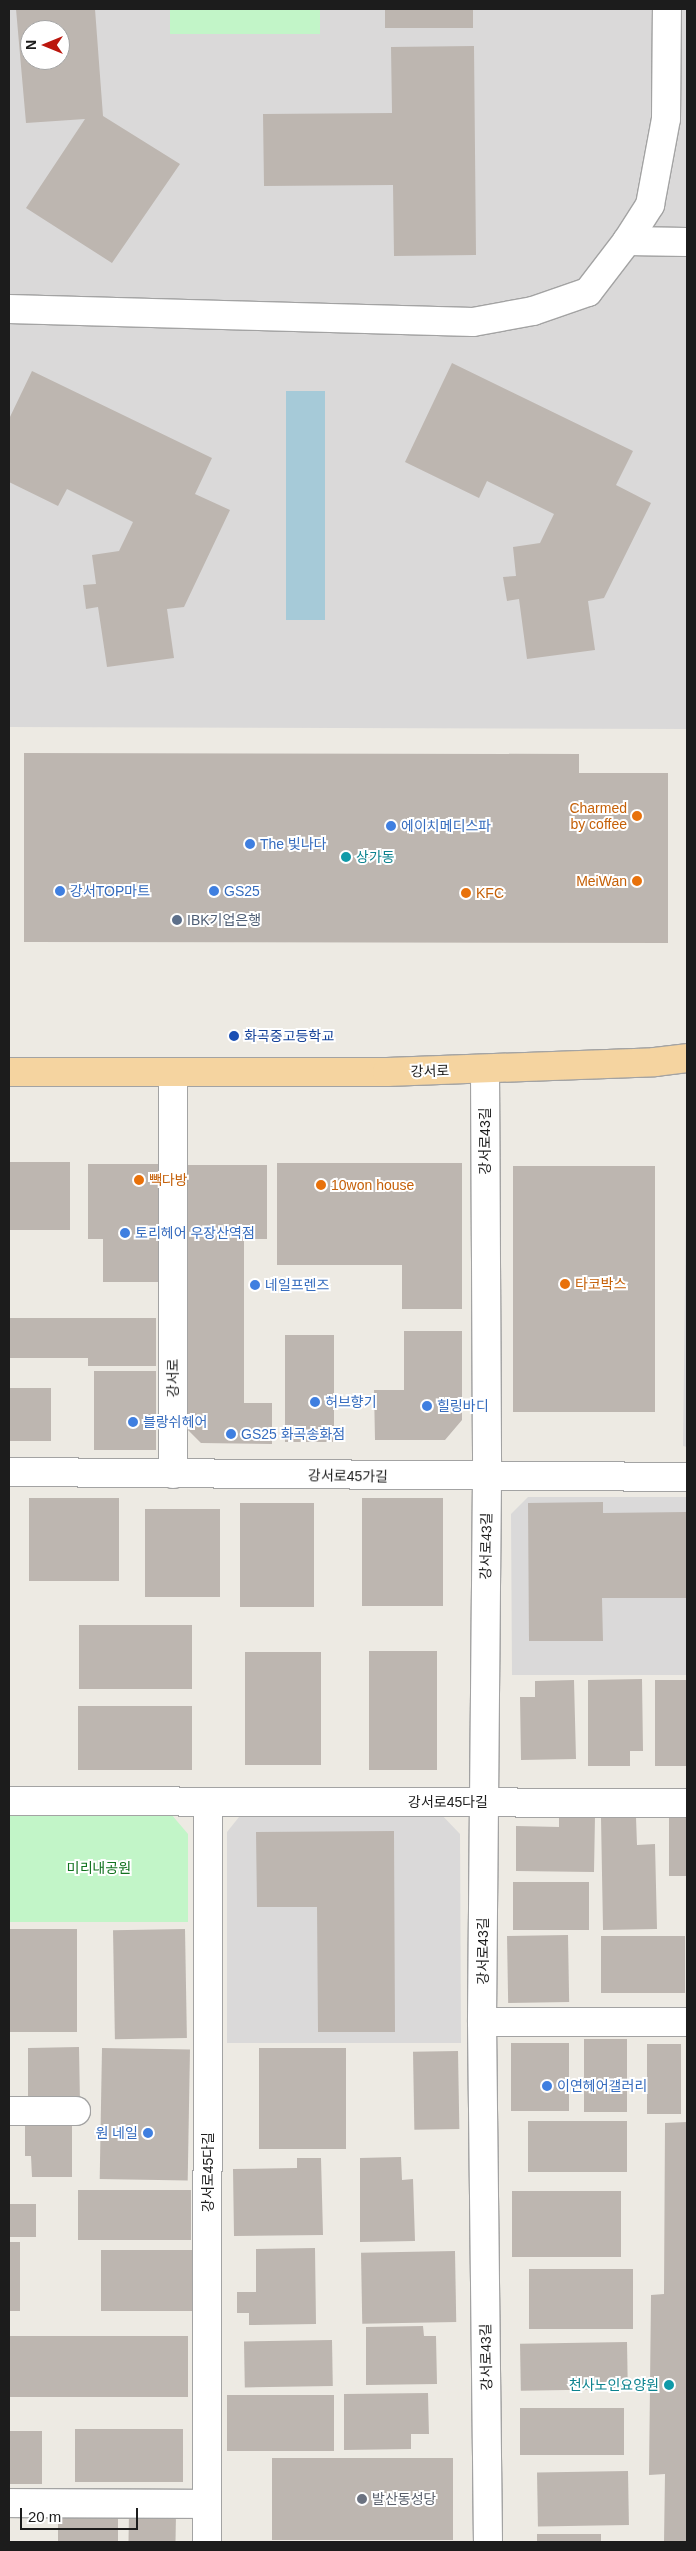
<!DOCTYPE html>
<html>
<head>
<meta charset="utf-8">
<style>
	body { margin:0 }
	#map { position:relative; width:696px; height:2551px; overflow:hidden; background:#edeae3; font-family:Helvetica,"Noto Sans KR",sans-serif }
	div>[style] { position:absolute }
	.residential>* { inset:0; background:#dad9d9 }
	.park>* { inset:0; background:#c2f5c8; transform-origin:0 0 }
	.water>* { inset:0; background:#a6cad8; transform-origin:0 0 }
	.building>* { inset:0; background:#bdb6b0; transform-origin:0 0 }
	.roads { filter:drop-shadow(1px 0 #a3a3a3) drop-shadow(-1px 0 #a3a3a3) drop-shadow(0 1px #a3a3a3) drop-shadow(0 -1px #a3a3a3) }
	.minor>* { height:28px; margin:-14px; padding:0 14px; transform-origin:14px; border-radius:14px; background:#fff }
	.major>* { height:28px; margin:-14px; padding:0 14px; transform-origin:14px; border-radius:14px; background:#f5d4a0 }
	.dots>* { width:14px; height:14px; translate:-50% -50%; box-sizing:border-box; border:2px solid #fff; border-radius:50% }
	span { translate:-50% -50%; white-space:nowrap; text-align:center; line-height:1.15; -webkit-text-stroke:4px #fff; paint-order:stroke }
	.food-label { font-size:14px; color:#c56008 }
	.right { translate:-100% -50%; text-align:right }
	.left { translate:0 -50%; text-align:left }
	.shop-label { font-size:14px; color:#366cbe }
	.culture-label { font-size:14px; color:#0d838f }
	.service-label { font-size:14px; color:#4e5e75 }
	.transit-label { font-size:14px; color:#164399 }
	.street-label { font-size:14px; color:#1c1c1c }
	.park-label { font-size:14px; color:#12721f }
	.worship-label { font-size:14px; color:#5b616d }
	.frame { position:absolute; inset:0; border:10px solid #1c1c1c; pointer-events:none }
	.north { position:absolute; left:20px; top:20px; width:50px; height:50px; box-sizing:border-box; background:#fff; border:1px solid #a4a4a4; border-radius:50%; rotate:270deg; font-size:14px; font-weight:700; line-height:20px; text-align:center; color:#1c1c1c }
	.north::after { content:''; display:block; margin:auto; width:18px; height:22px; background:#bb160d; clip-path:polygon(50% 0,100% 100%,50% 72%,0 100%) }
	.scale { position:absolute; left:20px; top:2508px; width:118px; height:22px; box-sizing:border-box; border:2px solid #1c1c1c; border-top:0; padding-left:6px; font-size:15px; line-height:18px; white-space:nowrap; color:#1c1c1c; -webkit-text-stroke:4px #fff; paint-order:stroke }
</style>
</head>
<body>
<div id="map">
	<div class="residential">
		<div style="clip-path:polygon(evenodd,9px 9px,687px 9px,687px 729px,9px 727px,9px 9px,30px 30px,60px 30px,60px 60px,30px 60px,30px 30px)"></div>
		<div style="clip-path:polygon(687px 1131px,687px 1447px,683px 1446px)"></div>
		<div style="clip-path:polygon(528px 1497px,687px 1497px,687px 1675px,512px 1675px,511px 1514px)"></div>
		<div style="clip-path:polygon(438px 1811px,460px 1834px,461px 2043px,227px 2043px,227px 1832px,243px 1812px)"></div>
	</div>
	<div class="park">
		<div style="left:170px;top:9px;width:150px;height:25px"></div>
		<div style="clip-path:polygon(9px 1813px,171px 1814px,188px 1834px,188px 1922px,9px 1922px)"></div>
	</div>
	<div class="water">
		<div style="left:286px;top:391px;width:39px;height:229px"></div>
	</div>
	<div class="building">
		<div style="clip-path:polygon(evenodd,16px 9px,95px 9px,103px 116px,180px 164px,112px 263px,26px 208px,85px 119px,26px 123px,16px 9px,30px 30px,60px 30px,60px 60px,30px 60px,30px 30px)"></div>
		<div style="left:385px;top:9px;width:88px;height:19px"></div>
		<div style="clip-path:polygon(474px 46px,476px 255px,394px 256px,393px 185px,264px 186px,263px 114px,392px 113px,391px 47px)"></div>
		<div style="clip-path:polygon(452px 363px,633px 451px,616px 485px,651px 503px,604px 598px,588px 601px,595px 650px,527px 659px,519px 599px,507px 601px,503px 577px,516px 576px,513px 547px,540px 543px,554px 514px,487px 481px,479px 498px,405px 462px)"></div>
		<div style="clip-path:polygon(32px 371px,212px 458px,195px 494px,230px 510px,184px 607px,167px 609px,174px 658px,107px 667px,98px 607px,86px 609px,83px 585px,96px 584px,92px 555px,119px 551px,133px 522px,67px 489px,58px 506px,9px 482px,9px 419px)"></div>
		<div style="clip-path:polygon(24px 753px,579px 754px,579px 773px,668px 773px,668px 943px,24px 942px)"></div>
		<div style="left:9px;top:1162px;width:61px;height:68px"></div>
		<div style="clip-path:polygon(277px 1163px,462px 1163px,462px 1309px,402px 1309px,402px 1265px,277px 1265px)"></div>
		<div style="clip-path:polygon(88px 1164px,160px 1164px,160px 1282px,103px 1282px,103px 1239px,88px 1239px)"></div>
		<div style="clip-path:polygon(187px 1165px,267px 1165px,267px 1239px,244px 1239px,244px 1403px,272px 1403px,272px 1444px,201px 1443px,186px 1428px)"></div>
		<div style="left:513px;top:1166px;width:142px;height:246px"></div>
		<div style="clip-path:polygon(9px 1318px,156px 1318px,156px 1366px,88px 1366px,88px 1358px,9px 1358px)"></div>
		<div style="clip-path:polygon(404px 1331px,462px 1331px,462px 1420px,445px 1440px,375px 1440px,374px 1390px,404px 1390px)"></div>
		<div style="left:285px;top:1335px;width:49px;height:107px"></div>
		<div style="left:94px;top:1371px;width:62px;height:79px"></div>
		<div style="left:9px;top:1388px;width:42px;height:53px"></div>
		<div style="left:29px;top:1498px;width:90px;height:83px"></div>
		<div style="left:362px;top:1498px;width:81px;height:108px"></div>
		<div style="clip-path:polygon(603px 1502px,603px 1513px,687px 1512px,687px 1598px,602px 1598px,603px 1641px,529px 1641px,528px 1503px)"></div>
		<div style="left:314px;top:1503px;width:104px;height:74px;rotate:90deg"></div>
		<div style="left:220px;top:1509px;width:88px;height:75px;rotate:90deg"></div>
		<div style="left:79px;top:1625px;width:113px;height:64px"></div>
		<div style="left:369px;top:1651px;width:68px;height:119px"></div>
		<div style="left:245px;top:1652px;width:76px;height:113px"></div>
		<div style="clip-path:polygon(642px 1679px,643px 1751px,630px 1751px,630px 1766px,588px 1766px,588px 1680px)"></div>
		<div style="clip-path:polygon(574px 1680px,576px 1759px,521px 1760px,520px 1697px,535px 1697px,535px 1681px)"></div>
		<div style="left:655px;top:1680px;width:32px;height:86px"></div>
		<div style="left:192px;top:1706px;width:64px;height:114px;rotate:90deg"></div>
		<div style="left:669px;top:1813px;width:18px;height:63px"></div>
		<div style="clip-path:polygon(559px 1816px,595px 1816px,594px 1872px,516px 1871px,516px 1826px,559px 1827px)"></div>
		<div style="clip-path:polygon(636px 1817px,637px 1845px,655px 1844px,657px 1929px,603px 1930px,601px 1818px)"></div>
		<div style="clip-path:polygon(394px 1831px,395px 2032px,318px 2032px,317px 1907px,257px 1907px,256px 1832px)"></div>
		<div style="left:513px;top:1882px;width:76px;height:48px"></div>
		<div style="left:9px;top:1929px;width:68px;height:103px"></div>
		<div style="left:185px;top:1929px;width:109px;height:72px;rotate:89deg"></div>
		<div style="left:568px;top:1935px;width:67px;height:61px;rotate:89deg"></div>
		<div style="left:685px;top:1936px;width:57px;height:84px;rotate:90deg"></div>
		<div style="left:584px;top:2039px;width:43px;height:73px"></div>
		<div style="left:569px;top:2043px;width:68px;height:58px;rotate:90deg"></div>
		<div style="left:647px;top:2044px;width:34px;height:70px"></div>
		<div style="clip-path:polygon(79px 2047px,80px 2103px,55px 2103px,55px 2097px,28px 2097px,28px 2048px)"></div>
		<div style="left:102px;top:2048px;width:88px;height:131px;rotate:1deg"></div>
		<div style="left:259px;top:2048px;width:87px;height:101px"></div>
		<div style="left:458px;top:2051px;width:78px;height:45px;rotate:89deg"></div>
		<div style="clip-path:polygon(72px 2115px,72px 2177px,32px 2177px,31px 2156px,25px 2156px,25px 2116px)"></div>
		<div style="left:528px;top:2121px;width:99px;height:51px"></div>
		<div style="clip-path:polygon(687px 2122px,687px 2542px,664px 2542px,665px 2474px,649px 2475px,651px 2295px,664px 2294px,665px 2123px)"></div>
		<div style="clip-path:polygon(401px 2157px,402px 2180px,413px 2179px,415px 2241px,360px 2242px,360px 2158px)"></div>
		<div style="clip-path:polygon(297px 2158px,321px 2158px,323px 2235px,234px 2236px,233px 2169px,297px 2168px)"></div>
		<div style="left:78px;top:2190px;width:113px;height:50px"></div>
		<div style="left:621px;top:2191px;width:66px;height:109px;rotate:90deg"></div>
		<div style="left:9px;top:2204px;width:27px;height:33px"></div>
		<div style="left:9px;top:2242px;width:11px;height:69px"></div>
		<div style="clip-path:polygon(315px 2248px,316px 2324px,249px 2325px,249px 2313px,237px 2313px,237px 2292px,256px 2292px,256px 2249px)"></div>
		<div style="left:101px;top:2250px;width:91px;height:61px"></div>
		<div style="left:455px;top:2251px;width:71px;height:94px;rotate:89deg"></div>
		<div style="left:529px;top:2269px;width:104px;height:60px"></div>
		<div style="clip-path:polygon(423px 2326px,424px 2336px,436px 2336px,437px 2384px,366px 2385px,366px 2327px)"></div>
		<div style="left:9px;top:2336px;width:179px;height:61px"></div>
		<div style="left:332px;top:2340px;width:46px;height:88px;rotate:89deg"></div>
		<div style="left:627px;top:2342px;width:47px;height:107px;rotate:89deg"></div>
		<div style="clip-path:polygon(428px 2393px,429px 2434px,411px 2434px,411px 2449px,344px 2450px,344px 2394px)"></div>
		<div style="left:227px;top:2395px;width:107px;height:56px"></div>
		<div style="left:520px;top:2408px;width:104px;height:47px"></div>
		<div style="left:75px;top:2429px;width:108px;height:53px"></div>
		<div style="left:9px;top:2431px;width:33px;height:53px"></div>
		<div style="left:272px;top:2458px;width:181px;height:82px"></div>
		<div style="left:628px;top:2471px;width:54px;height:91px;rotate:89deg"></div>
		<div style="left:129px;top:2513px;width:47px;height:29px;rotate:1deg"></div>
		<div style="left:118px;top:2514px;width:28px;height:60px;rotate:90deg"></div>
		<div style="left:537px;top:2534px;width:64px;height:8px"></div>
	</div>
	<div class="roads">
		<div class="minor">
			<div style="left:627px;top:241px;width:60px;rotate:1deg"></div>
			<div style="left:9px;top:309px;width:464px;rotate:1.6deg"></div>
			<div style="left:473px;top:322px;width:61px;rotate:-10.4deg"></div>
			<div style="left:533px;top:311px;width:58px;rotate:-19.1deg"></div>
			<div style="left:588px;top:292px;width:64px;rotate:-52.6deg"></div>
			<div style="left:627px;top:241px;width:43px;rotate:-57.4deg"></div>
			<div style="left:650px;top:205px;width:87px;rotate:-79.5deg"></div>
			<div style="left:666px;top:119px;width:110px;rotate:-89.5deg"></div>
			<div style="left:485px;top:1070px;width:408px;rotate:89.7deg"></div>
			<div style="left:487px;top:1478px;width:544px;rotate:90.53deg"></div>
			<div style="left:482px;top:2022px;width:520px;rotate:89.34deg"></div>
			<div style="left:173px;top:1072px;width:402px;rotate:90deg"></div>
			<div style="left:9px;top:1472px;width:678px;rotate:0.42deg"></div>
			<div style="left:9px;top:1801px;width:678px;rotate:0.17deg"></div>
			<div style="left:482px;top:2022px;width:205px"></div>
			<div style="left:9px;top:2111px;width:67px"></div>
			<div style="left:9px;top:2503px;width:198px;rotate:0.3deg"></div>
			<div style="left:207px;top:2542px;width:740px;rotate:-89.92deg"></div>
		</div>
		<div class="major">
			<div style="left:9px;top:1072px;width:378px"></div>
			<div style="left:387px;top:1072px;width:268px;rotate:-2.1deg"></div>
			<div style="left:655px;top:1062px;width:32px;rotate:-7deg"></div>
		</div>
	</div>
	<div class="dots">
		<div style="left:637px;top:816px;background:#e8710a"></div>
		<div style="left:391px;top:826px;background:#3f7fe0"></div>
		<div style="left:250px;top:844px;background:#3f7fe0"></div>
		<div style="left:346px;top:857px;background:#0f9aa8"></div>
		<div style="left:637px;top:881px;background:#e8710a"></div>
		<div style="left:60px;top:891px;background:#3f7fe0"></div>
		<div style="left:214px;top:891px;background:#3f7fe0"></div>
		<div style="left:466px;top:893px;background:#e8710a"></div>
		<div style="left:177px;top:920px;background:#5c6f8a"></div>
		<div style="left:234px;top:1036px;background:#1a4fb4"></div>
		<div style="left:139px;top:1180px;background:#e8710a"></div>
		<div style="left:321px;top:1185px;background:#e8710a"></div>
		<div style="left:125px;top:1233px;background:#3f7fe0"></div>
		<div style="left:565px;top:1284px;background:#e8710a"></div>
		<div style="left:255px;top:1285px;background:#3f7fe0"></div>
		<div style="left:315px;top:1402px;background:#3f7fe0"></div>
		<div style="left:427px;top:1406px;background:#3f7fe0"></div>
		<div style="left:133px;top:1422px;background:#3f7fe0"></div>
		<div style="left:231px;top:1434px;background:#3f7fe0"></div>
		<div style="left:547px;top:2086px;background:#3f7fe0"></div>
		<div style="left:148px;top:2133px;background:#3f7fe0"></div>
		<div style="left:669px;top:2385px;background:#0f9aa8"></div>
		<div style="left:362px;top:2499px;background:#6b7280"></div>
	</div>
	<div class="food-label">
		<span class="right" style="left:627px;top:816px">Charmed<br>by coffee</span>
		<span class="right" style="left:627px;top:881px">MeiWan</span>
		<span class="left" style="left:476px;top:893px">KFC</span>
		<span class="left" style="left:149px;top:1180px">빽다방</span>
		<span class="left" style="left:331px;top:1185px">10won house</span>
		<span class="left" style="left:575px;top:1284px">타코박스</span>
	</div>
	<div class="shop-label">
		<span class="left" style="left:401px;top:826px">에이치메디스파</span>
		<span class="left" style="left:260px;top:844px">The 빛나다</span>
		<span class="left" style="left:70px;top:891px">강서TOP마트</span>
		<span class="left" style="left:224px;top:891px">GS25</span>
		<span class="left" style="left:135px;top:1233px">토리헤어 우장산역점</span>
		<span class="left" style="left:265px;top:1285px">네일프렌즈</span>
		<span class="left" style="left:325px;top:1402px">허브향기</span>
		<span class="left" style="left:437px;top:1406px">힐링바디</span>
		<span class="left" style="left:143px;top:1422px">블랑쉬헤어</span>
		<span class="left" style="left:241px;top:1434px">GS25 화곡송화점</span>
		<span class="left" style="left:557px;top:2086px">이연헤어갤러리</span>
		<span class="right" style="left:138px;top:2133px">원 네일</span>
	</div>
	<div class="culture-label">
		<span class="left" style="left:356px;top:857px">상가동</span>
		<span class="right" style="left:659px;top:2385px">천사노인요양원</span>
	</div>
	<div class="service-label">
		<span class="left" style="left:187px;top:920px">IBK기업은행</span>
	</div>
	<div class="transit-label">
		<span class="left" style="left:244px;top:1036px">화곡중고등학교</span>
	</div>
	<div class="street-label">
		<span style="left:430px;top:1071px;rotate:-2deg">강서로</span>
		<span style="left:485px;top:1141px;rotate:-90deg">강서로43길</span>
		<span style="left:173px;top:1378px;rotate:-90deg">강서로</span>
		<span style="left:348px;top:1476px;rotate:1deg">강서로45가길</span>
		<span style="left:486px;top:1546px;rotate:-89deg">강서로43길</span>
		<span style="left:448px;top:1802px">강서로45다길</span>
		<span style="left:483px;top:1951px;rotate:-90deg">강서로43길</span>
		<span style="left:208px;top:2172px;rotate:-90deg">강서로45다길</span>
		<span style="left:486px;top:2357px;rotate:-91deg">강서로43길</span>
	</div>
	<div class="park-label">
		<span style="left:99px;top:1868px">미리내공원</span>
	</div>
	<div class="worship-label">
		<span class="left" style="left:372px;top:2499px">발산동성당</span>
	</div>
	<div class="frame"></div>
	<div class="north">N</div>
	<div class="scale">20 m</div>
</div>
</body>
</html>
